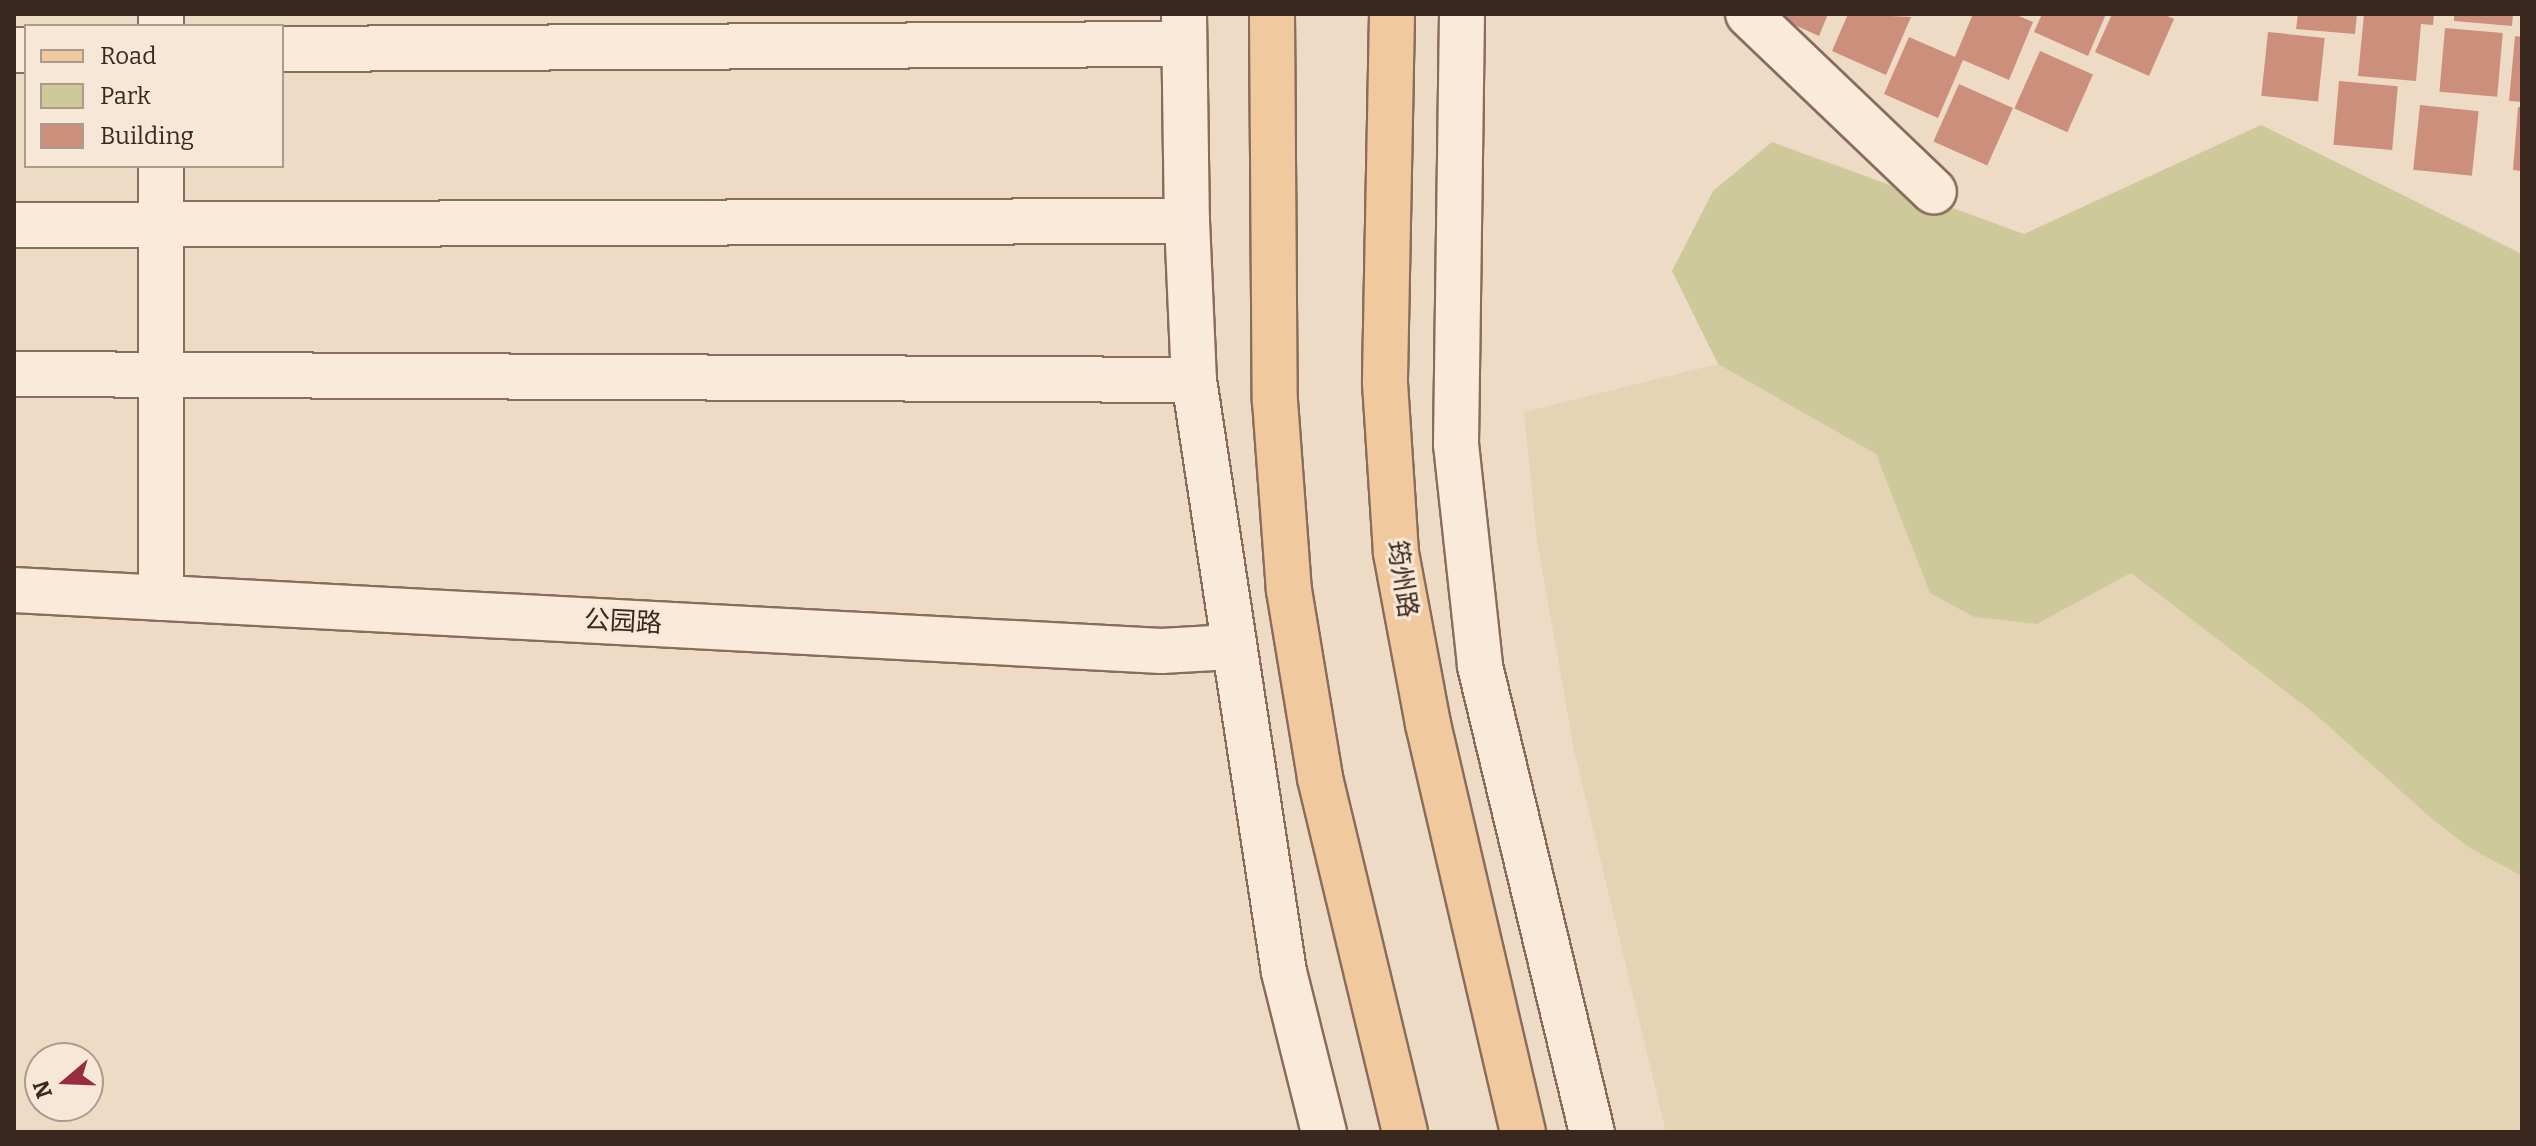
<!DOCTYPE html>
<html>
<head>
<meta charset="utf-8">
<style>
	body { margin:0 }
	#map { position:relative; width:2536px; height:1146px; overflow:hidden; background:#eedbc6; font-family:Bitter,"Noto Sans SC",serif }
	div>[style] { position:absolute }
	.farmland>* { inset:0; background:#e4d3b4 }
	.green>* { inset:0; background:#cdc99a }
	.building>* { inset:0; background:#cc8f7c; transform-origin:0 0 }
	.roads { filter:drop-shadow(2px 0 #8a6c5c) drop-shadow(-2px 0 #8a6c5c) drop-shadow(0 2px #8a6c5c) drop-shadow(0 -2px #8a6c5c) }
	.minor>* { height:44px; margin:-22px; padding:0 22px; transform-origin:22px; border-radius:22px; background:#f9eada }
	.major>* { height:44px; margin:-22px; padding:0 22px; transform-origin:22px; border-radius:22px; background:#f1c99f }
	span { translate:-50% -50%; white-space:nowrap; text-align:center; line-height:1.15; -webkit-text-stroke:6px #f6e7d6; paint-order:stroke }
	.street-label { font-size:26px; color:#3a281f }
	.frame { position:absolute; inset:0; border:16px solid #3a281f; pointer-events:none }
	.legend { position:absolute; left:24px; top:24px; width:260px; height:144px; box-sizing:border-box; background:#f6e7d6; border:2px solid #ab9b8d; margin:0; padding:10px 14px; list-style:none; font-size:24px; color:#3a281f }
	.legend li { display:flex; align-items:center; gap:16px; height:40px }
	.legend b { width:40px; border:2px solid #ab9b8d }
	.north { position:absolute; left:24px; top:1042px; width:80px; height:80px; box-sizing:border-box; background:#f6e7d6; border:2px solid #ab9b8d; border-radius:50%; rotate:251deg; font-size:22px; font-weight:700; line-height:32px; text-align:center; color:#3a281f }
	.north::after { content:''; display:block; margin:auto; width:28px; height:36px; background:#982c40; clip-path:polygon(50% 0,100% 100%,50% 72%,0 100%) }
</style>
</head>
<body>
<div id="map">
	<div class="farmland">
		<div style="clip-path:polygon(1718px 364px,1876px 454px,1930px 593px,1974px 617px,2037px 624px,2131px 573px,2315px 714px,2432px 819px,2522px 876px,2522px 1132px,1666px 1132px,1574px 750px,1537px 541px,1524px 412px)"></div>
	</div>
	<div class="green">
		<div style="clip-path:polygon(2261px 125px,2522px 254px,2522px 876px,2470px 848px,2432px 819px,2315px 714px,2131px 573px,2037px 624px,1974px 617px,1930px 593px,1876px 454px,1718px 364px,1672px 271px,1713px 191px,1772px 142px,2024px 234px)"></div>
	</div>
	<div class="building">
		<div style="clip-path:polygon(1770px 14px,1828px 14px,1819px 36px)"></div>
		<div style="clip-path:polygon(1848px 14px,1911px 17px,1886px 75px,1832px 51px)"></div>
		<div style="clip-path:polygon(1973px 14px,2014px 14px,2033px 22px,2009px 80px,1963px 60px,1938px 118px,1884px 94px,1909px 37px,1955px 57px)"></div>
		<div style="clip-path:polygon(2042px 14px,2106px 14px,2088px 56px,2034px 32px)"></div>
		<div style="clip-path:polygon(2112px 14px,2163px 14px,2174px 19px,2149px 76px,2095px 52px)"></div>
		<div style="clip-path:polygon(2298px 14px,2357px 14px,2355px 34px,2296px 29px)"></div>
		<div style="clip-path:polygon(2364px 14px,2434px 14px,2433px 25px,2421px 24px,2416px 81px,2358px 76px)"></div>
		<div style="clip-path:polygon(2454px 14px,2513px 14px,2512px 26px,2454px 21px)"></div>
		<div style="left:2445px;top:28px;width:58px;height:64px;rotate:5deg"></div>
		<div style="left:2268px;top:32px;width:57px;height:64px;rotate:6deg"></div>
		<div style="clip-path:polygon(2515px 36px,2522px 37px,2522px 102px,2509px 101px)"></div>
		<div style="left:2040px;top:51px;width:58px;height:63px;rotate:24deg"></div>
		<div style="left:2339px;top:81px;width:59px;height:64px;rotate:5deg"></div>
		<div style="left:1959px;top:84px;width:59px;height:63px;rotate:24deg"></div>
		<div style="left:2420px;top:105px;width:59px;height:65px;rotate:6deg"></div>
		<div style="clip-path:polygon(2518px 107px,2522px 107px,2522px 171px,2513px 170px)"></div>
	</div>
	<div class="roads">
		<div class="minor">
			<div style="left:161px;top:14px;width:12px;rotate:90deg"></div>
			<div style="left:1184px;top:14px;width:207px;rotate:89.2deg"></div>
			<div style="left:1187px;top:221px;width:159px;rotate:87.5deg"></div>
			<div style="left:1194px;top:380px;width:599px;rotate:81.36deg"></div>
			<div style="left:1284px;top:972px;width:165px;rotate:76deg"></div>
			<div style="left:1462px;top:14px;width:430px;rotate:90.8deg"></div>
			<div style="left:1456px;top:444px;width:223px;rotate:83.8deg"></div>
			<div style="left:1480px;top:666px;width:479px;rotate:76.5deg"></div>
			<div style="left:1748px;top:14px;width:257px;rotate:43.7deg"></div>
			<div style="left:282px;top:49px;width:902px;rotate:-0.32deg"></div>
			<div style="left:14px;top:50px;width:12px"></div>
			<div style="left:14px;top:225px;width:1173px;rotate:-0.2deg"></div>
			<div style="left:14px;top:374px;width:1180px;rotate:0.29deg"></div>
			<div style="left:14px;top:590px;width:1149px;rotate:3.04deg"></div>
			<div style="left:1161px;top:651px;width:71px;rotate:-3.2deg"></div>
			<div style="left:161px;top:598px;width:432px;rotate:-90deg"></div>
		</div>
		<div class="major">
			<div style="left:1272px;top:14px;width:387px;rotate:89.6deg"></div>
			<div style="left:1275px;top:401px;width:190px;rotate:85.8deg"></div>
			<div style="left:1289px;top:590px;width:191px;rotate:80.6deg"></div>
			<div style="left:1320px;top:778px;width:364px;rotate:76.5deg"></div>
			<div style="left:1392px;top:14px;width:369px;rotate:91.1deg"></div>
			<div style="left:1385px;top:383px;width:170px;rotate:86.3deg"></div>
			<div style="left:1396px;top:553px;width:174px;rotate:79.4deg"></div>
			<div style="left:1428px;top:724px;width:419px;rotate:76.9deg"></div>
		</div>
	</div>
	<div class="street-label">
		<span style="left:1402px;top:579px;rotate:81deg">筠州路</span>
		<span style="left:623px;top:622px;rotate:3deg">公园路</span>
	</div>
	<div class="frame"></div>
	<ul class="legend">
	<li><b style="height:10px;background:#f1c99f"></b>Road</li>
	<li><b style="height:22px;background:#cdc99a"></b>Park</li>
	<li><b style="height:22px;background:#cc8f7c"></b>Building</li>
	</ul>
	<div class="north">N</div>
</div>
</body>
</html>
